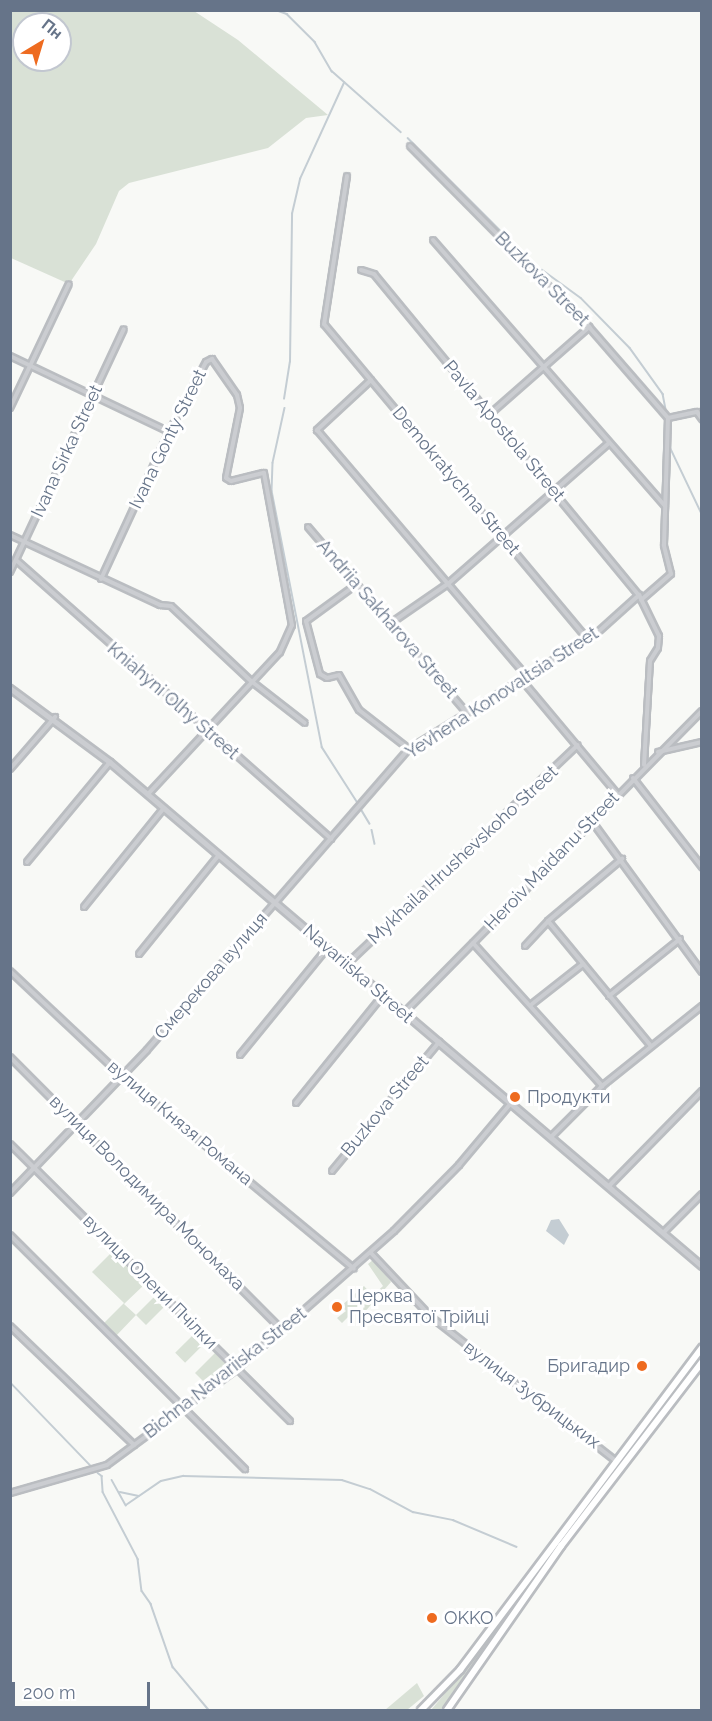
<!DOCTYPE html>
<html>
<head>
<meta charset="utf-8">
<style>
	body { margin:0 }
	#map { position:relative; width:712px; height:1721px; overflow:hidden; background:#f8f9f6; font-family:Raleway,sans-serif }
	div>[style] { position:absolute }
	.green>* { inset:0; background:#d9e1d6; transform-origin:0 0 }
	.water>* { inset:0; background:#c4cdd3 }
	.stream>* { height:1.5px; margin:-0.75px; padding:0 0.75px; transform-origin:0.75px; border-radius:0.75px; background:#c4cdd3 }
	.roads { filter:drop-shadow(2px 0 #babdc1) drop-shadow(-2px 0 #babdc1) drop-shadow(0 2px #babdc1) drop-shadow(0 -2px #babdc1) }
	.minor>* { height:4px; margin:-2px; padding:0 2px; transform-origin:2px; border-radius:2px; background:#cbcdd1 }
	.tertiary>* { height:4.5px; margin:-2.25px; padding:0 2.25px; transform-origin:2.25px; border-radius:2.25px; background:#cbcdd1 }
	.trunk>* { height:6px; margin:-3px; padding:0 3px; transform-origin:3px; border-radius:3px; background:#fff }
	.dots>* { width:16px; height:16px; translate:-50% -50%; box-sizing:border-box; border:3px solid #fff; border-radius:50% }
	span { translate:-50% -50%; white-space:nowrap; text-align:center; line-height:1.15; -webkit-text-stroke:6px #fff; paint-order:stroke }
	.street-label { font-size:18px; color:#667489 }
	.poi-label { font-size:18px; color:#667489 }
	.left { translate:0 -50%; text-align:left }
	.right { translate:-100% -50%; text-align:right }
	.frame { position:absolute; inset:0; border:12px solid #667489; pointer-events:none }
	.north { position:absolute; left:12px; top:12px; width:60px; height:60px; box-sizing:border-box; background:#fff; border:2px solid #c2c7d0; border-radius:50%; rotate:38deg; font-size:16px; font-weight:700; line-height:24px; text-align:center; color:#667489 }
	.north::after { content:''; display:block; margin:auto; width:21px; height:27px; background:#ee6b20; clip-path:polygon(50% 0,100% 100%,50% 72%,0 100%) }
	.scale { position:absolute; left:12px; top:1682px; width:138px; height:27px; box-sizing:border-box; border:3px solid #667489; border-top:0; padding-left:8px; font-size:18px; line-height:21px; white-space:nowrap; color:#667489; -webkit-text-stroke:4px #fff; paint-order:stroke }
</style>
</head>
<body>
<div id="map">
	<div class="green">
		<div style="clip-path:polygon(evenodd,10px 11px,194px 11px,238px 40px,328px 115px,306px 118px,268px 148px,129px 183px,119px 191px,96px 244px,69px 284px,11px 258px,10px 11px,24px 24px,60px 24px,60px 60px,24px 60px,24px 24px)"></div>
		<div style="clip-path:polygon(112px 1252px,145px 1284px,124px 1304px,136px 1315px,156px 1295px,166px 1305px,146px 1325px,136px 1315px,115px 1337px,103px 1324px,124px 1303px,92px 1272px)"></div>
		<div style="clip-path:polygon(374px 1259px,391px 1282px,362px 1315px,356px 1309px,342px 1323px,337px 1318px,346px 1311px,341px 1306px,364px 1286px,372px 1295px,358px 1309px,383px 1286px,368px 1264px)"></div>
		<div style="left:195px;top:1333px;width:14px;height:28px;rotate:45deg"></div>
		<div style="clip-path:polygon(215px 1353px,229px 1367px,206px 1384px,195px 1373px)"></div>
		<div style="clip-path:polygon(671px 1395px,442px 1710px,431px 1710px,463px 1672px)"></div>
		<div style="clip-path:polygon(417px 1683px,424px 1696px,407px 1710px,385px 1710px)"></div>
	</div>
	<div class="water">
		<div style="clip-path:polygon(559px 1219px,569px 1235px,564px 1245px,546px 1231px,551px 1220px)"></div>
	</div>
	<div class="stream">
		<div style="left:276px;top:10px;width:12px;rotate:20deg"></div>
		<div style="left:287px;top:14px;width:40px;rotate:45deg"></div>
		<div style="left:315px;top:42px;width:34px;rotate:60deg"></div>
		<div style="left:332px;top:71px;width:92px;rotate:41.5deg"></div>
		<div style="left:408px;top:138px;width:177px;rotate:45deg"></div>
		<div style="left:533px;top:263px;width:59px;rotate:36.1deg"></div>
		<div style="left:581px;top:298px;width:70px;rotate:45.6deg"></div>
		<div style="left:630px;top:348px;width:57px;rotate:54.3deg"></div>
		<div style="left:663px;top:394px;width:20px;rotate:79deg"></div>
		<div style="left:284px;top:399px;width:37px;rotate:-81deg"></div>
		<div style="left:290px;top:362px;width:148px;rotate:-89.2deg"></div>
		<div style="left:292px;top:214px;width:36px;rotate:-77deg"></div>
		<div style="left:300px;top:179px;width:106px;rotate:-65.4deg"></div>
		<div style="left:285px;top:408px;width:56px;rotate:102.3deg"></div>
		<div style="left:273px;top:463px;width:28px;rotate:92deg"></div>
		<div style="left:272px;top:491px;width:261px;rotate:78.9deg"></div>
		<div style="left:322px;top:747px;width:67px;rotate:57.3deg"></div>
		<div style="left:670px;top:423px;width:26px;rotate:88deg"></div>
		<div style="left:671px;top:449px;width:72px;rotate:64.5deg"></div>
		<div style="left:361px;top:809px;width:17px;rotate:59deg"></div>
		<div style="left:372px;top:830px;width:14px;rotate:78deg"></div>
		<div style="left:10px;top:1382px;width:121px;rotate:46deg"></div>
		<div style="left:98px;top:1473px;width:5px;rotate:37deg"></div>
		<div style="left:102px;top:1476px;width:16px;rotate:86deg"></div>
		<div style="left:103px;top:1492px;width:76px;rotate:62.4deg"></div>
		<div style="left:138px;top:1559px;width:32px;rotate:83deg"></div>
		<div style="left:142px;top:1591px;width:16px;rotate:55deg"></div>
		<div style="left:151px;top:1604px;width:67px;rotate:70.8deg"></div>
		<div style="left:173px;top:1667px;width:56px;rotate:50.1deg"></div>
		<div style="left:112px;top:1480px;width:29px;rotate:61deg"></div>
		<div style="left:126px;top:1505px;width:42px;rotate:-34.4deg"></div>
		<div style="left:161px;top:1481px;width:23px;rotate:-13deg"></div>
		<div style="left:183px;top:1476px;width:159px;rotate:1.4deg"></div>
		<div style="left:342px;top:1480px;width:29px;rotate:18deg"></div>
		<div style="left:370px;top:1489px;width:49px;rotate:28.1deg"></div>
		<div style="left:413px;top:1512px;width:41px;rotate:11.3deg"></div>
		<div style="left:453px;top:1520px;width:69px;rotate:22.9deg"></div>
		<div style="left:120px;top:1492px;width:19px;rotate:12deg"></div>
	</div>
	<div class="roads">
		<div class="minor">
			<div style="left:410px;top:146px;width:255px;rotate:45.3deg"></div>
			<div style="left:589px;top:327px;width:121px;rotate:49deg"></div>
			<div style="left:347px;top:176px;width:150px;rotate:98.8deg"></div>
			<div style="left:324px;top:324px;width:410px;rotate:50.1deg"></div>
			<div style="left:433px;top:240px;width:353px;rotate:48.9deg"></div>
			<div style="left:361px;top:270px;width:14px;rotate:17deg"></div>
			<div style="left:374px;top:274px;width:416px;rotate:50.5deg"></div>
			<div style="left:639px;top:595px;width:46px;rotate:64deg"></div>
			<div style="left:659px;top:636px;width:12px;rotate:95deg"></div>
			<div style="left:658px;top:648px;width:15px;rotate:122deg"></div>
			<div style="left:650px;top:661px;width:104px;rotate:93.3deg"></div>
			<div style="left:10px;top:356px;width:176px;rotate:25.5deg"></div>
			<div style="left:371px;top:380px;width:74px;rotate:137.2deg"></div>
			<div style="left:317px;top:430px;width:323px;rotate:49.6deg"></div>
			<div style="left:10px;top:408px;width:137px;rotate:-64.6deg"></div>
			<div style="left:490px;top:414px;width:132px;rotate:-41.3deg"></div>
			<div style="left:668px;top:418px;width:30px;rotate:-12deg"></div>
			<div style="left:697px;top:412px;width:9px;rotate:54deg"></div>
			<div style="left:308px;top:527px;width:243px;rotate:49.5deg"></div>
			<div style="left:10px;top:535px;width:166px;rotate:25deg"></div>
			<div style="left:160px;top:605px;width:11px;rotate:5deg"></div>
			<div style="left:171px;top:606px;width:110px;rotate:43.2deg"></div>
			<div style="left:251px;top:681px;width:68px;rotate:37.9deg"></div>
			<div style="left:16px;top:560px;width:421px;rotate:41.5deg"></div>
			<div style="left:10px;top:572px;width:268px;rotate:-64.9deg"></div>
			<div style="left:101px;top:579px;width:162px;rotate:-65.2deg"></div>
			<div style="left:169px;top:432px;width:79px;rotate:-62.1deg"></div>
			<div style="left:206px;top:362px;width:7px;rotate:-27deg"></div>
			<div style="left:212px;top:359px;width:44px;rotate:55.2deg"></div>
			<div style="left:237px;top:395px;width:13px;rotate:77deg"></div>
			<div style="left:240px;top:408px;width:71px;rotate:101.3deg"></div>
			<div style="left:226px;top:478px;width:6px;rotate:31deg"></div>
			<div style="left:231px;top:481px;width:34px;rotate:-14deg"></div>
			<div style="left:264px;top:473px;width:155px;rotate:79.6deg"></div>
			<div style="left:292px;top:625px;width:30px;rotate:114deg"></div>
			<div style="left:280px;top:652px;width:194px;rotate:132.9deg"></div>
			<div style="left:357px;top:584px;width:63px;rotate:144deg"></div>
			<div style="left:306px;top:621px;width:55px;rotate:75.2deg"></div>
			<div style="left:320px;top:674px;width:8px;rotate:30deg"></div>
			<div style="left:327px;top:678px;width:12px;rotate:-14deg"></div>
			<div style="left:339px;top:675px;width:40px;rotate:60.3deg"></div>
			<div style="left:359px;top:710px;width:63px;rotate:38deg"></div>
			<div style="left:641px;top:600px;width:40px;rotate:-41deg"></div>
			<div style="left:671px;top:574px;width:30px;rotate:-104deg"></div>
			<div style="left:664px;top:545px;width:127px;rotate:-88.2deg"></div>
			<div style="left:391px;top:623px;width:70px;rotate:-34.6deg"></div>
			<div style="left:449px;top:583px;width:213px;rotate:-41.2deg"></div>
			<div style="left:521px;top:679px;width:150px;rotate:50.1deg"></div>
			<div style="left:658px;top:752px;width:45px;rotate:-12.8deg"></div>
			<div style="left:10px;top:769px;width:69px;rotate:-49.1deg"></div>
			<div style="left:633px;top:778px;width:113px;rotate:52.2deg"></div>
			<div style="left:591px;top:820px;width:188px;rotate:53.9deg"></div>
			<div style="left:27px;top:862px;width:130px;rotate:-50.3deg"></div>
			<div style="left:84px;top:907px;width:127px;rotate:-51.1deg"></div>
			<div style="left:548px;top:921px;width:162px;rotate:50.5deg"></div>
			<div style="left:473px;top:943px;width:193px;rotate:47.9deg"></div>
			<div style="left:525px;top:946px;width:34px;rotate:-47deg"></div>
			<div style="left:548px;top:921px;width:97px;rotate:-40deg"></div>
			<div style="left:139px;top:954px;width:127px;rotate:-51.1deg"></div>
			<div style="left:347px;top:964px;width:318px;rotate:-43.5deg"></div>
			<div style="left:10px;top:971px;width:155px;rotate:43.2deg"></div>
			<div style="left:123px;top:1077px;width:300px;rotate:39.7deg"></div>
			<div style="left:609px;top:996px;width:91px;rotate:-38.8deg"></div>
			<div style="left:532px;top:1004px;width:65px;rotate:-38.1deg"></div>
			<div style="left:404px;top:1013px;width:424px;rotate:-45.4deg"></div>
			<div style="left:240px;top:1055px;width:139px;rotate:-50.8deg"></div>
			<div style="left:10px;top:1057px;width:385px;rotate:45.1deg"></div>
			<div style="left:296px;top:1103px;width:139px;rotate:-51.1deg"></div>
			<div style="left:551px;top:1137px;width:72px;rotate:-45deg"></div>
			<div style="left:602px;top:1086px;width:128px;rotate:-38.7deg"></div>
			<div style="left:10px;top:1144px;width:394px;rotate:44.7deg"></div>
			<div style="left:332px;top:1171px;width:168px;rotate:-50.3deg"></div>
			<div style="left:609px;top:1186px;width:133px;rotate:-45.6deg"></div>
			<div style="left:10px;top:1193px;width:198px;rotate:-46.2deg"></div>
			<div style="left:147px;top:1050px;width:399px;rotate:-49deg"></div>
			<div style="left:409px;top:749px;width:221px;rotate:-31.7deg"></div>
			<div style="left:597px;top:633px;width:57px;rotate:-42.1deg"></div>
			<div style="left:663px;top:1233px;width:55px;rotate:-45deg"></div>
			<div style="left:10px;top:1235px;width:332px;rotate:44.9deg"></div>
			<div style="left:371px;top:1253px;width:88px;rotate:46.8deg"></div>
			<div style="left:431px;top:1317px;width:234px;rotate:37.9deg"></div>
			<div style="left:10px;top:1326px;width:172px;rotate:43.8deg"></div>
			<div style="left:10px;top:1493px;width:101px;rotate:-16.1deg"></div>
			<div style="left:107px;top:1465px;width:162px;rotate:-36.4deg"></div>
			<div style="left:237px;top:1369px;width:209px;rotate:-41.3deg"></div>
			<div style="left:394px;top:1231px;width:93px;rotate:-45.4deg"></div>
			<div style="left:459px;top:1165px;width:81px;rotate:-50deg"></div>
		</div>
		<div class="tertiary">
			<div style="left:10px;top:688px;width:124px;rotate:36.5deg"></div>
			<div style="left:110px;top:762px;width:777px;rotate:40.41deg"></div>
		</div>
		<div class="trunk">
			<div style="left:421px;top:1710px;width:56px;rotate:-45.7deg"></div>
			<div style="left:460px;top:1670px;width:403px;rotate:-53.1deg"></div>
			<div style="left:447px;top:1710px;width:200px;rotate:-55.2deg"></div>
			<div style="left:561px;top:1546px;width:232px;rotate:-52.5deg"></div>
		</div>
	</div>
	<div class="dots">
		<div style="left:515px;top:1097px;background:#ee6b20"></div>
		<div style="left:337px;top:1307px;background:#ee6b20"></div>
		<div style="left:642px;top:1366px;background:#ee6b20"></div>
		<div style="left:432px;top:1618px;background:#ee6b20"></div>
	</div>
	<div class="street-label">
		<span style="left:542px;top:279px;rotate:45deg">Buzkova Street</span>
		<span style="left:504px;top:431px;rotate:50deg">Pavla Apostola Street</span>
		<span style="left:168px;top:439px;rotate:-64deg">Ivana Gonty Street</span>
		<span style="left:67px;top:451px;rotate:-65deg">Ivana Sirka Street</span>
		<span style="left:456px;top:481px;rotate:50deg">Demokratychna Street</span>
		<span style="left:387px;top:619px;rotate:49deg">Andriia Sakharova Street</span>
		<span style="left:502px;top:693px;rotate:-33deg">Yevhena Konovaltsia Street</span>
		<span style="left:173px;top:701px;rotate:41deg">Kniahyni Olhy Street</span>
		<span style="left:463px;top:855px;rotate:-43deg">Mykhaila Hrushevskoho Street</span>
		<span style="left:552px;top:861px;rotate:-46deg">Heroiv Maidanu Street</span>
		<span style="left:358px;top:974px;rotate:41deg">Navariiska Street</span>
		<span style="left:211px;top:976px;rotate:-49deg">Смерекова вулиця</span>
		<span style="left:385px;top:1106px;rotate:-50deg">Buzkova Street</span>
		<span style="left:180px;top:1123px;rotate:40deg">вулиця Князя Романа</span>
		<span style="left:147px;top:1193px;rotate:45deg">вулиця Володимира Мономаха</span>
		<span style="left:150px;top:1282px;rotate:45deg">вулиця Олени Пчілки</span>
		<span style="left:225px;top:1373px;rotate:-38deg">Bichna Navariiska Street</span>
		<span style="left:532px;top:1395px;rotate:37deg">вулиця Зубрицьких</span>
	</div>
	<div class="poi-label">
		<span class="left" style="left:527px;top:1097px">Продукти</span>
		<span class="left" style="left:349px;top:1307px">Церква<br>Пресвятої Трійці</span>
		<span class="right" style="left:630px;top:1366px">Бригадир</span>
		<span class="left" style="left:444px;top:1618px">OKKO</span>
	</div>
	<div class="frame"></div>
	<div class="north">Пн</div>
	<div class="scale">200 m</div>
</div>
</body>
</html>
